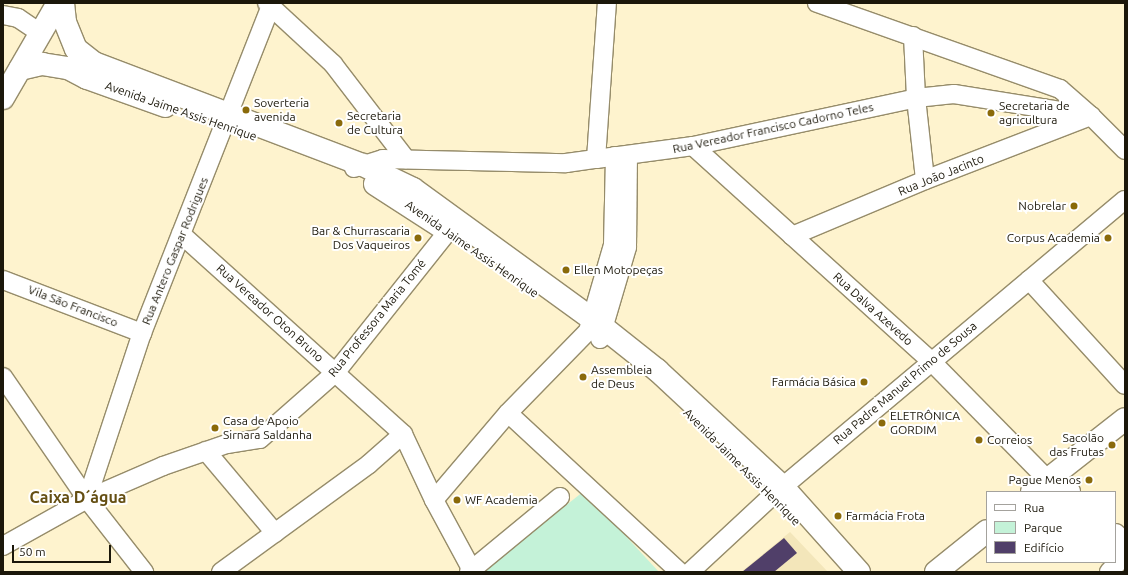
<!DOCTYPE html>
<html>
<head>
<meta charset="utf-8">
<style>
	body { margin:0 }
	#map { position:relative; width:1128px; height:575px; overflow:hidden; background:#fef3ce; font-family:Ubuntu,sans-serif }
	div>[style] { position:absolute }
	.built>* { inset:0; background:#f3e6ba }
	.green>* { inset:0; background:#c4f2d8 }
	.building>* { inset:0; background:#503f69 }
	.roads { filter:drop-shadow(1px 0 #968c6a) drop-shadow(-1px 0 #968c6a) drop-shadow(0 1px #968c6a) drop-shadow(0 -1px #968c6a) }
	.minor>* { height:18px; margin:-9px; padding:0 9px; transform-origin:9px; border-radius:9px; background:#fff }
	.major>* { height:22px; margin:-11px; padding:0 11px; transform-origin:11px; border-radius:11px; background:#fff }
	.dots>* { width:11px; height:11px; translate:-50% -50%; box-sizing:border-box; border:2px solid #fff; border-radius:50% }
	span { translate:-50% -50%; white-space:nowrap; text-align:center; line-height:1.15; -webkit-text-stroke:4px #fff; paint-order:stroke }
	.poi-label { font-size:12px; color:#1b170a }
	.left { translate:0 -50%; text-align:left }
	.right { translate:-100% -50%; text-align:right }
	.street-label { font-size:12px; color:#1b170a }
	.district-label { font-size:16px; color:#644e12; font-weight:700 }
	.frame { position:absolute; inset:0; border:4px solid #1b170a; pointer-events:none }
	.legend { position:absolute; left:986px; top:491px; width:130px; height:72px; box-sizing:border-box; background:#fff; border:1px solid #a4a29d; margin:0; padding:5px 7px; list-style:none; font-size:12px; color:#1b170a }
	.legend li { display:flex; align-items:center; gap:8px; height:20px }
	.legend b { width:20px; border:1px solid #a4a29d }
	.scale { position:absolute; left:12px; top:545px; width:99px; height:18px; box-sizing:border-box; border:2px solid #1b170a; border-top:0; padding-left:5px; font-size:12px; line-height:14px; white-space:nowrap; color:#1b170a; -webkit-text-stroke:3px #fff; paint-order:stroke }
</style>
</head>
<body>
<div id="map">
	<div class="built">
		<div style="clip-path:polygon(790px 532px,828px 572px,741px 572px)"></div>
	</div>
	<div class="green">
		<div style="clip-path:polygon(584px 491px,659px 572px,486px 572px,485px 570px)"></div>
	</div>
	<div class="building">
		<div style="clip-path:polygon(784px 538px,797px 553px,774px 572px,742px 572px)"></div>
	</div>
	<div class="roads">
		<div class="minor">
			<div style="left:267px;top:3px;width:90px;rotate:42.7deg"></div>
			<div style="left:333px;top:64px;width:120px;rotate:52.5deg"></div>
			<div style="left:3px;top:15px;width:15px;rotate:11deg"></div>
			<div style="left:18px;top:18px;width:27px;rotate:34deg"></div>
			<div style="left:913px;top:36px;width:62px;rotate:87.2deg"></div>
			<div style="left:916px;top:98px;width:82px;rotate:83.7deg"></div>
			<div style="left:693px;top:146px;width:321px;rotate:42.1deg"></div>
			<div style="left:931px;top:361px;width:165px;rotate:45.5deg"></div>
			<div style="left:596px;top:159px;width:156px;rotate:-86deg"></div>
			<div style="left:354px;top:168px;width:30px;rotate:-17deg"></div>
			<div style="left:383px;top:159px;width:183px;rotate:1.3deg"></div>
			<div style="left:566px;top:163px;width:30px;rotate:-8deg"></div>
			<div style="left:596px;top:159px;width:98px;rotate:-7.6deg"></div>
			<div style="left:693px;top:146px;width:228px;rotate:-12.1deg"></div>
			<div style="left:916px;top:98px;width:38px;rotate:-6deg"></div>
			<div style="left:954px;top:94px;width:139px;rotate:9.1deg"></div>
			<div style="left:1091px;top:116px;width:48px;rotate:45deg"></div>
			<div style="left:181px;top:234px;width:299px;rotate:42deg"></div>
			<div style="left:403px;top:434px;width:73px;rotate:64.8deg"></div>
			<div style="left:434px;top:500px;width:82px;rotate:61.6deg"></div>
			<div style="left:792px;top:236px;width:144px;rotate:-22.8deg"></div>
			<div style="left:925px;top:180px;width:178px;rotate:-21.1deg"></div>
			<div style="left:1091px;top:116px;width:41px;rotate:-138.9deg"></div>
			<div style="left:1060px;top:89px;width:258px;rotate:-160.5deg"></div>
			<div style="left:3px;top:280px;width:149px;rotate:20.9deg"></div>
			<div style="left:1029px;top:280px;width:142px;rotate:47.6deg"></div>
			<div style="left:600px;top:339px;width:96px;rotate:-73.6deg"></div>
			<div style="left:627px;top:247px;width:92px;rotate:-89.4deg"></div>
			<div style="left:3px;top:377px;width:148px;rotate:55.5deg"></div>
			<div style="left:87px;top:499px;width:93px;rotate:52deg"></div>
			<div style="left:508px;top:413px;width:234px;rotate:42.8deg"></div>
			<div style="left:206px;top:451px;width:107px;rotate:49.9deg"></div>
			<div style="left:87px;top:499px;width:175px;rotate:-71.7deg"></div>
			<div style="left:142px;top:333px;width:352px;rotate:-68.5deg"></div>
			<div style="left:434px;top:500px;width:114px;rotate:-49.6deg"></div>
			<div style="left:508px;top:413px;width:115px;rotate:-45.7deg"></div>
			<div style="left:588px;top:331px;width:90px;rotate:-73.8deg"></div>
			<div style="left:613px;top:245px;width:89px;rotate:-88.7deg"></div>
			<div style="left:3px;top:546px;width:96px;rotate:-29.2deg"></div>
			<div style="left:87px;top:499px;width:83px;rotate:-23.5deg"></div>
			<div style="left:163px;top:466px;width:68px;rotate:-19deg"></div>
			<div style="left:227px;top:444px;width:33px;rotate:-9deg"></div>
			<div style="left:260px;top:439px;width:101px;rotate:-41.4deg"></div>
			<div style="left:336px;top:372px;width:180px;rotate:-51.5deg"></div>
			<div style="left:221px;top:572px;width:183px;rotate:-36.1deg"></div>
			<div style="left:369px;top:464px;width:45px;rotate:-41.4deg"></div>
			<div style="left:469px;top:572px;width:118px;rotate:-39.5deg"></div>
			<div style="left:690px;top:572px;width:113px;rotate:-42.9deg"></div>
			<div style="left:773px;top:495px;width:459px;rotate:-40deg"></div>
			<div style="left:1109px;top:572px;width:23px;rotate:-47deg"></div>
		</div>
		<div class="major">
			<div style="left:63px;top:3px;width:19px;rotate:84deg"></div>
			<div style="left:65px;top:22px;width:29px;rotate:68deg"></div>
			<div style="left:76px;top:49px;width:23px;rotate:38deg"></div>
			<div style="left:94px;top:63px;width:288px;rotate:20.8deg"></div>
			<div style="left:363px;top:165px;width:55px;rotate:25.6deg"></div>
			<div style="left:413px;top:189px;width:236px;rotate:36deg"></div>
			<div style="left:604px;top:328px;width:68px;rotate:38.4deg"></div>
			<div style="left:657px;top:370px;width:172px;rotate:42.9deg"></div>
			<div style="left:783px;top:487px;width:114px;rotate:48.2deg"></div>
			<div style="left:20px;top:69px;width:23px;rotate:-13deg"></div>
			<div style="left:42px;top:64px;width:26px;rotate:9deg"></div>
			<div style="left:68px;top:68px;width:21px;rotate:28deg"></div>
			<div style="left:87px;top:78px;width:83px;rotate:19.7deg"></div>
			<div style="left:3px;top:98px;width:110px;rotate:-59.9deg"></div>
			<div style="left:375px;top:184px;width:77px;rotate:32.9deg"></div>
			<div style="left:1032px;top:492px;width:118px;rotate:-38.1deg"></div>
			<div style="left:1047px;top:492px;width:19px;rotate:-12deg"></div>
			<div style="left:1066px;top:488px;width:5px;rotate:53deg"></div>
			<div style="left:1115px;top:535px;width:14px;rotate:45deg"></div>
			<div style="left:936px;top:572px;width:65px;rotate:-38.8deg"></div>
		</div>
	</div>
	<div class="dots">
		<div style="left:246px;top:110px;background:#8a6a0a"></div>
		<div style="left:991px;top:113px;background:#8a6a0a"></div>
		<div style="left:339px;top:123px;background:#8a6a0a"></div>
		<div style="left:1074px;top:206px;background:#8a6a0a"></div>
		<div style="left:418px;top:238px;background:#8a6a0a"></div>
		<div style="left:1108px;top:238px;background:#8a6a0a"></div>
		<div style="left:566px;top:270px;background:#8a6a0a"></div>
		<div style="left:583px;top:377px;background:#8a6a0a"></div>
		<div style="left:864px;top:382px;background:#8a6a0a"></div>
		<div style="left:882px;top:423px;background:#8a6a0a"></div>
		<div style="left:215px;top:428px;background:#8a6a0a"></div>
		<div style="left:979px;top:440px;background:#8a6a0a"></div>
		<div style="left:1112px;top:445px;background:#8a6a0a"></div>
		<div style="left:1089px;top:480px;background:#8a6a0a"></div>
		<div style="left:457px;top:500px;background:#8a6a0a"></div>
		<div style="left:838px;top:516px;background:#8a6a0a"></div>
	</div>
	<div class="poi-label">
		<span class="left" style="left:254px;top:110px">Soverteria<br>avenida</span>
		<span class="left" style="left:999px;top:113px">Secretaria de<br>agricultura</span>
		<span class="left" style="left:347px;top:123px">Secretaria<br>de Cultura</span>
		<span class="right" style="left:1066px;top:206px">Nobrelar</span>
		<span class="right" style="left:410px;top:238px">Bar &amp; Churrascaria<br>Dos Vaqueiros</span>
		<span class="right" style="left:1100px;top:238px">Corpus Academia</span>
		<span class="left" style="left:574px;top:270px">Ellen Motopeças</span>
		<span class="left" style="left:591px;top:377px">Assembleia<br>de Deus</span>
		<span class="right" style="left:856px;top:382px">Farmácia Básica</span>
		<span class="left" style="left:890px;top:423px">ELETRÔNICA<br>GORDIM</span>
		<span class="left" style="left:223px;top:428px">Casa de Apoio<br>Sirnara Saldanha</span>
		<span class="right" style="left:1104px;top:445px">Sacolão<br>das Frutas</span>
		<span class="left" style="left:987px;top:440px">Correios</span>
		<span class="right" style="left:1081px;top:480px">Pague Menos</span>
		<span class="left" style="left:465px;top:500px">WF Academia</span>
		<span class="left" style="left:846px;top:516px">Farmácia Frota</span>
	</div>
	<div class="street-label">
		<span style="left:181px;top:111px;rotate:19deg">Avenida Jaime Assis Henrique</span>
		<span style="left:773px;top:128px;rotate:-12deg">Rua Vereador Francisco Cadorno Teles</span>
		<span style="left:941px;top:175px;rotate:-22deg">Rua João Jacinto</span>
		<span style="left:472px;top:249px;rotate:35deg">Avenida Jaime Assis Henrique</span>
		<span style="left:175px;top:251px;rotate:-68deg">Rua Antero Gaspar Rodrigues</span>
		<span style="left:73px;top:306px;rotate:21deg">Vila São Francisco</span>
		<span style="left:873px;top:309px;rotate:42deg">Rua Dalva Azevedo</span>
		<span style="left:270px;top:313px;rotate:42deg">Rua Vereador Oton Bruno</span>
		<span style="left:377px;top:318px;rotate:-51deg">Rua Professora Maria Tomé</span>
		<span style="left:905px;top:383px;rotate:-40deg">Rua Padre Manuel Primo de Sousa</span>
		<span style="left:742px;top:467px;rotate:45deg">Avenida Jaime Assis Henrique</span>
	</div>
	<div class="district-label">
		<span style="left:78px;top:497px">Caixa D´água</span>
	</div>
	<div class="frame"></div>
	<ul class="legend">
	<li><b style="height:5px;background:#fff"></b>Rua</li>
	<li><b style="height:11px;background:#c4f2d8"></b>Parque</li>
	<li><b style="height:11px;background:#503f69"></b>Edifício</li>
	</ul>
	<div class="scale">50 m</div>
</div>
</body>
</html>
